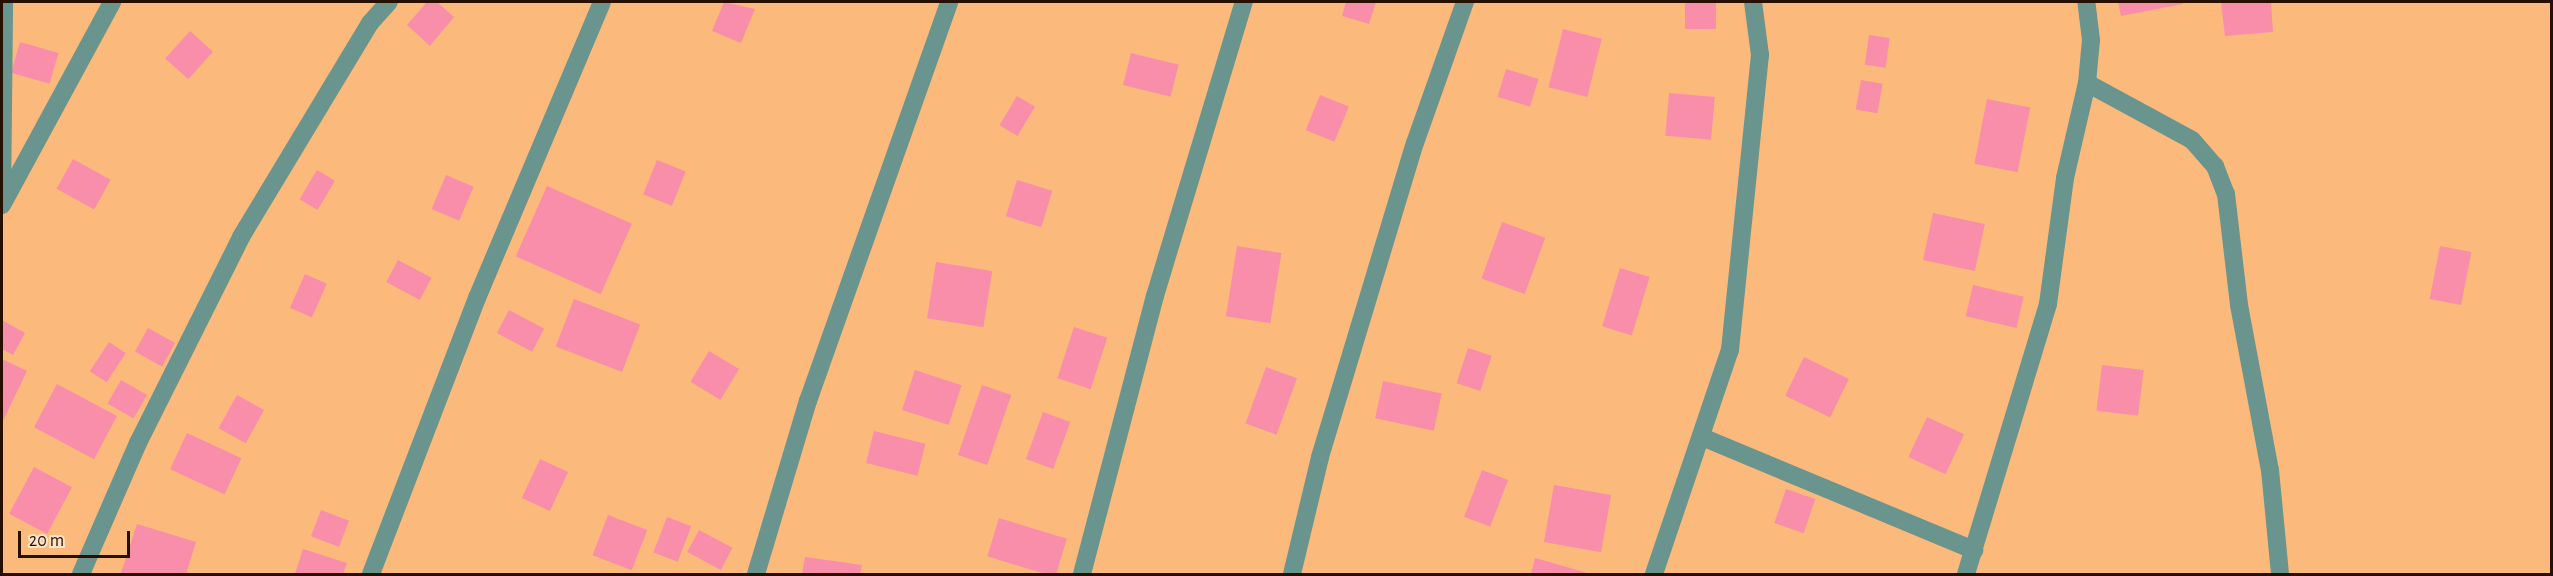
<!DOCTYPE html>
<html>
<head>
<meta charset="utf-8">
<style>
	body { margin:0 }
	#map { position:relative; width:2553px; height:576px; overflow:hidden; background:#fbba7c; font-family:"Alegreya Sans",sans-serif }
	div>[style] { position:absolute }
	.building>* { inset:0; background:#f88ea9; transform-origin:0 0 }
	.street>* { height:18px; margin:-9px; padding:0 9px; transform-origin:9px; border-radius:9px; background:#69958e }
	span { translate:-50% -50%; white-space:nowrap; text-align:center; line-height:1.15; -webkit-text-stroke:4.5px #ffe4cc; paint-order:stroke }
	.frame { position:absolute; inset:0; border:3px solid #271000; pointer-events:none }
	.scale { position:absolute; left:18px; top:531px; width:112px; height:27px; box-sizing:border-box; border:3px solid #271000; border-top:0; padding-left:8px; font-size:18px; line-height:21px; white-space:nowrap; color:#271000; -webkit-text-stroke:4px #ffe4cc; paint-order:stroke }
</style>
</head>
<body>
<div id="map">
	<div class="building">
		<div style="clip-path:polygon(427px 2px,437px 2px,454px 17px,430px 46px,407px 25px)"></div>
		<div style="clip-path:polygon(724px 2px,755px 9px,741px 43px,712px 31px)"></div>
		<div style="clip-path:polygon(1346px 2px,1376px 2px,1369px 24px,1342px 16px)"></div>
		<div style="left:1685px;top:2px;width:31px;height:27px"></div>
		<div style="clip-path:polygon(2118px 2px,2183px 2px,2183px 4px,2121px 16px)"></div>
		<div style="clip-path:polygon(2221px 2px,2271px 2px,2273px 32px,2225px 36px)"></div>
		<div style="left:1563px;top:29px;width:40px;height:60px;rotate:14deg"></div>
		<div style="left:190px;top:31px;width:31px;height:37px;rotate:42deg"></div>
		<div style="left:1869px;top:35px;width:21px;height:30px;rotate:8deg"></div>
		<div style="left:20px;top:42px;width:40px;height:32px;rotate:16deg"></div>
		<div style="left:1131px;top:53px;width:49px;height:33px;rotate:14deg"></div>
		<div style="left:1506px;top:69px;width:34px;height:29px;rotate:17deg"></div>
		<div style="left:1861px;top:80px;width:22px;height:30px;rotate:10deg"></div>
		<div style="left:1669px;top:93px;width:46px;height:43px;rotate:5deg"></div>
		<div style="left:1320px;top:95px;width:31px;height:38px;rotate:22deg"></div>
		<div style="left:1017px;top:96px;width:21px;height:34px;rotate:31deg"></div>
		<div style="left:1987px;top:99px;width:44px;height:66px;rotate:11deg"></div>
		<div style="left:73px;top:159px;width:43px;height:34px;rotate:29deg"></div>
		<div style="left:657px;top:160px;width:31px;height:37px;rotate:22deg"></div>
		<div style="left:317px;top:170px;width:21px;height:34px;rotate:31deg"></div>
		<div style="left:446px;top:175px;width:30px;height:37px;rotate:23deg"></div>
		<div style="left:1017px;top:180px;width:37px;height:38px;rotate:17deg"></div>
		<div style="left:547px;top:186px;width:93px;height:77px;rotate:24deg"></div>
		<div style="left:1933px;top:213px;width:53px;height:48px;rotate:12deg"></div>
		<div style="left:1502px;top:222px;width:46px;height:60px;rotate:20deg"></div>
		<div style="left:1237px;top:246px;width:45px;height:71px;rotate:9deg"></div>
		<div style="left:2440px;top:246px;width:32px;height:54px;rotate:11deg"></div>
		<div style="left:398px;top:260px;width:38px;height:25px;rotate:28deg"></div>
		<div style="left:936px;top:262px;width:57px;height:57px;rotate:9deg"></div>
		<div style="left:1620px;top:268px;width:31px;height:61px;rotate:17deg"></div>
		<div style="left:305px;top:274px;width:24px;height:37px;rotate:24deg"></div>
		<div style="left:1973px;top:285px;width:52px;height:32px;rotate:13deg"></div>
		<div style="left:574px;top:299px;width:71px;height:51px;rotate:21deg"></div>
		<div style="left:509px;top:310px;width:40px;height:26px;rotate:28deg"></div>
		<div style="clip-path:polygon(2px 320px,25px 333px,13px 355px,2px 349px)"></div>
		<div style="left:1074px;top:327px;width:35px;height:54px;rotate:18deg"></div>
		<div style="left:148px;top:328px;width:31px;height:27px;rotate:29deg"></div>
		<div style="left:109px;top:342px;width:20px;height:35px;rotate:33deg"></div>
		<div style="left:1468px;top:348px;width:25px;height:37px;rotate:18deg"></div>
		<div style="left:709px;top:351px;width:35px;height:36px;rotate:31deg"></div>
		<div style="left:1804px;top:357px;width:50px;height:43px;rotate:26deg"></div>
		<div style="clip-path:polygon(2px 359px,27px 371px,2px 423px)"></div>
		<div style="left:2102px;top:365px;width:42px;height:46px;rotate:7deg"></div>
		<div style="left:1266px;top:367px;width:33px;height:60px;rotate:20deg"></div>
		<div style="left:915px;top:370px;width:49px;height:42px;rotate:18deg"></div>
		<div style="left:121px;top:380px;width:30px;height:27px;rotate:30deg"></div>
		<div style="left:1383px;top:381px;width:60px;height:38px;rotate:12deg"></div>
		<div style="left:57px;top:384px;width:68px;height:49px;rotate:28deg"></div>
		<div style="left:982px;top:385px;width:31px;height:74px;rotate:19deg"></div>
		<div style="left:237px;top:395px;width:31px;height:38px;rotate:29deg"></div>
		<div style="left:1043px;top:412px;width:29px;height:50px;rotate:20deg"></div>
		<div style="left:1927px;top:417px;width:41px;height:44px;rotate:25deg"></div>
		<div style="left:874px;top:431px;width:53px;height:33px;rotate:14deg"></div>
		<div style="left:187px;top:433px;width:60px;height:40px;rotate:25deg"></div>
		<div style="left:540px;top:459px;width:31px;height:43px;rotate:25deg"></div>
		<div style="left:34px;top:467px;width:43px;height:53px;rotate:28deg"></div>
		<div style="left:1482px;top:470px;width:28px;height:50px;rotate:21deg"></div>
		<div style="left:1554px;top:485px;width:58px;height:58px;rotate:10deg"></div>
		<div style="left:1786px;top:489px;width:31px;height:36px;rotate:19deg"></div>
		<div style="left:321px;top:510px;width:30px;height:28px;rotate:21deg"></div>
		<div style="left:608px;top:515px;width:42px;height:43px;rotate:21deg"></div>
		<div style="left:667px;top:517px;width:26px;height:38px;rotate:21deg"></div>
		<div style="left:999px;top:518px;width:71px;height:40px;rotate:17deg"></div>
		<div style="clip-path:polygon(137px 524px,196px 542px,186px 574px,121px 573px)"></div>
		<div style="left:699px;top:530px;width:38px;height:25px;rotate:28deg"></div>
		<div style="clip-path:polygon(303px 549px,347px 563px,343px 574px,295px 574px)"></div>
		<div style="clip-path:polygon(805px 557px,862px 565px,860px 574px,802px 574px)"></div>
		<div style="clip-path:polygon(1535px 558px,1591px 574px,1531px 574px)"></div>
	</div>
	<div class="street">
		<div style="left:2087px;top:83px;width:119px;rotate:28.5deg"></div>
		<div style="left:2192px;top:140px;width:35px;rotate:49deg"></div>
		<div style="left:2215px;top:166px;width:30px;rotate:69deg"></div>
		<div style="left:2226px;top:194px;width:112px;rotate:83.3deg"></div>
		<div style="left:2239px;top:305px;width:168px;rotate:79.4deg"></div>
		<div style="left:2270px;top:470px;width:104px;rotate:84.5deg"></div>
		<div style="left:2px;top:204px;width:202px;rotate:-89.4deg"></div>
		<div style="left:2px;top:205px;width:231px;rotate:-61.5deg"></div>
		<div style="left:1702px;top:437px;width:295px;rotate:22.6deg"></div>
		<div style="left:81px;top:574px;width:143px;rotate:-66.5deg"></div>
		<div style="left:138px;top:443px;width:230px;rotate:-63.4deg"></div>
		<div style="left:241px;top:237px;width:250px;rotate:-58.9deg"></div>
		<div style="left:370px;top:23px;width:28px;rotate:-48deg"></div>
		<div style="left:371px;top:574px;width:296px;rotate:-69deg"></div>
		<div style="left:477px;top:298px;width:321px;rotate:-67.1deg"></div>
		<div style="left:756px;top:574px;width:181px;rotate:-73.3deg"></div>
		<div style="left:808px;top:401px;width:423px;rotate:-70.5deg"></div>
		<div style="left:1082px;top:574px;width:287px;rotate:-75.3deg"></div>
		<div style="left:1155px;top:296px;width:307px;rotate:-73.2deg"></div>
		<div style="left:1292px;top:574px;width:120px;rotate:-76.5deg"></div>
		<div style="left:1320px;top:457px;width:328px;rotate:-73.2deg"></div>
		<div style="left:1415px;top:143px;width:150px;rotate:-70.5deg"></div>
		<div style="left:1654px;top:574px;width:237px;rotate:-71.3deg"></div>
		<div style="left:1730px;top:350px;width:297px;rotate:-84.2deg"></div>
		<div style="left:1760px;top:55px;width:53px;rotate:-97.5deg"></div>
		<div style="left:1966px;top:574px;width:282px;rotate:-73.1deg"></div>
		<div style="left:2048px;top:304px;width:127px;rotate:-82.3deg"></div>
		<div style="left:2065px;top:178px;width:98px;rotate:-77deg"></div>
		<div style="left:2087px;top:83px;width:43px;rotate:-84.7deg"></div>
		<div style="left:2091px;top:40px;width:38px;rotate:-97deg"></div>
	</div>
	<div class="frame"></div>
	<div class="scale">20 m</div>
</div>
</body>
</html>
